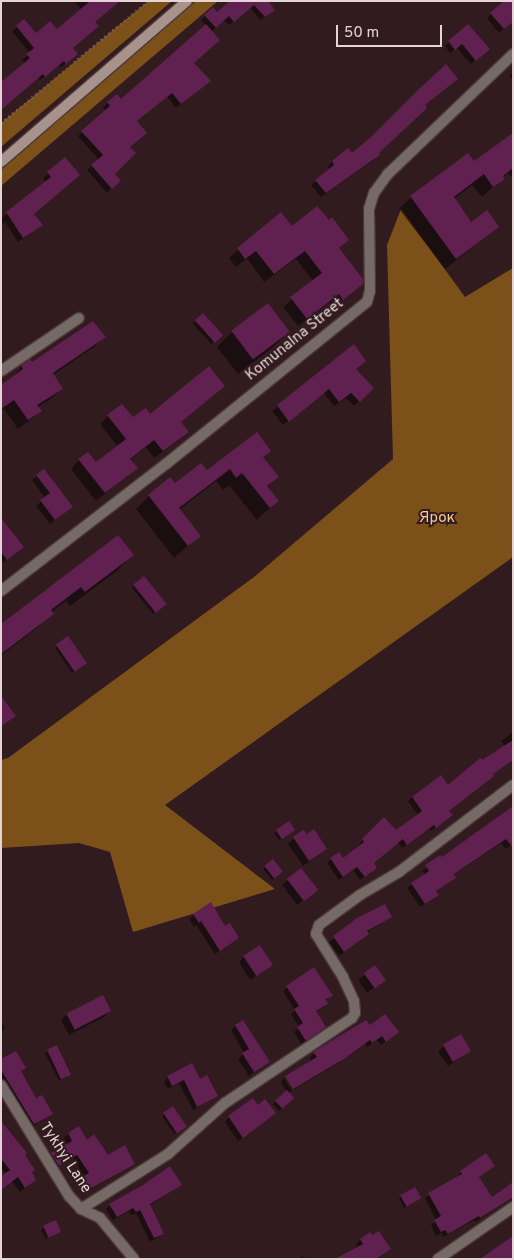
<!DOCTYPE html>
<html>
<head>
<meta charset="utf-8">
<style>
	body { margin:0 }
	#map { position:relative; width:514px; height:1260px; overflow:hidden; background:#321b1f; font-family:Overpass,sans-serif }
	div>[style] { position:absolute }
	.forest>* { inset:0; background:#7b5019 }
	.shadow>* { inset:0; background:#0007; transform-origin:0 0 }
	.building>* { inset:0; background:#602050; transform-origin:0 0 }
	.path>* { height:2.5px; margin-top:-1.25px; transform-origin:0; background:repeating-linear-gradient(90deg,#756063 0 1px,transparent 0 5px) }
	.roads { filter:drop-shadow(1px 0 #4f393c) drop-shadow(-1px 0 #4f393c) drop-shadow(0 1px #4f393c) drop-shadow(0 -1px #4f393c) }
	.minor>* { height:10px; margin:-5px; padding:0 5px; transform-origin:5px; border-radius:5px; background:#766a66 }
	.secondary>* { height:10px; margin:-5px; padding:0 5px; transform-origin:5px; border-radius:5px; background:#a7938c }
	span { translate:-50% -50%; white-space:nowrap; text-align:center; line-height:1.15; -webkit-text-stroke:4px #321b1f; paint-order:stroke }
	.street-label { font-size:15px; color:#e5d4d6 }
	.park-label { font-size:15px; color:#f9c996 }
	.frame { position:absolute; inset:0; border:2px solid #e5d4d6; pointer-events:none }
	.scale { position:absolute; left:336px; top:25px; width:106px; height:22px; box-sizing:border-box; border:2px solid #e5d4d6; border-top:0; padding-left:6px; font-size:15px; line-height:18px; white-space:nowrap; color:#e5d4d6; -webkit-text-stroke:4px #321b1f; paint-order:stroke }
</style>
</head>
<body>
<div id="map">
	<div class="forest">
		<div style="clip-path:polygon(148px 1px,172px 1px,1px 147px,1px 123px)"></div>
		<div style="clip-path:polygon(196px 1px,218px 1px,1px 186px,1px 170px)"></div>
		<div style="clip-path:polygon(401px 209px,465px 297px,513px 268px,513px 557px,165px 805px,275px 889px,133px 932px,110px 852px,79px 843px,1px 848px,1px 760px,8px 758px,254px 577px,393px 459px,387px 245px)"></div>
	</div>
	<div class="shadow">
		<div style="clip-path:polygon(74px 1px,119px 1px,94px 22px,72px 48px,72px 58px,61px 67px,59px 65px,40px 80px,22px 60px,30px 53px,12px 31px,17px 27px,36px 34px,57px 31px,82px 10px)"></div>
		<div style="clip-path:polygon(249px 1px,269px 13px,260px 20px,247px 3px)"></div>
		<div style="clip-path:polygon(213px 9px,217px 14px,242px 14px,229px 25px,224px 20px,211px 32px,193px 63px,205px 85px,176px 108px,167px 96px,136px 122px,128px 147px,113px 174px,119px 181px,107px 193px,87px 170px,99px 160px,78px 136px,106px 111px,103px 107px,108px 103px,121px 101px,206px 26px,201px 20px)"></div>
		<div style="clip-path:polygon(491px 14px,513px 21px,499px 33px,487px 18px)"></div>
		<div style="clip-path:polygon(468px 26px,484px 53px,471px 64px,457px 48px,450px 53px,445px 46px)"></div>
		<div style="clip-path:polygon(513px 72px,513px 81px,509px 76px)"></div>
		<div style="clip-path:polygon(423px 106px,377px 153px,379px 155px,374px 160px,321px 197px,311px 185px,330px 170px,328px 167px,332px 162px,348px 150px,352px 154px)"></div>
		<div style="clip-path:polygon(513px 134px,513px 174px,510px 176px,508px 173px,482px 197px,472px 185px,454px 199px,470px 224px,498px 227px,445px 269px,399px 209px,411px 197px,468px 155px,474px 163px)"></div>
		<div style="clip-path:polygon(65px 159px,33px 214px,42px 225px,18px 242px,5px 222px,1px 226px,1px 215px,3px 217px,46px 182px,43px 178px)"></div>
		<div style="clip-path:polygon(281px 214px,292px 228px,338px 249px,362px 284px,334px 307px,330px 302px,298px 326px,283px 307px,313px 281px,296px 259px,264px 282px,247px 258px,236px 267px,229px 258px)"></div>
		<div style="clip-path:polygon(267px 305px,288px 332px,273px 347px,238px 374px,217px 347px,232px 332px)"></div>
		<div style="left:203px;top:314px;width:28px;height:14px;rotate:48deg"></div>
		<div style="clip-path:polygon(104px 337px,95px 346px,53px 375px,62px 389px,52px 398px,38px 407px,40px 411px,30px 420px,18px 429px,4px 409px,1px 410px,1px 385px,13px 377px,22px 366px)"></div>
		<div style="clip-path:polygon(353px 346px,355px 370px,373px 388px,354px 406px,346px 398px,334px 406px,323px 392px,283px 425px,272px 411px)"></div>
		<div style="clip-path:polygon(223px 386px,180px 422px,187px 432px,179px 440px,154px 458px,146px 447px,130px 460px,136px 468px,96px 501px,71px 469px,79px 460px,95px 464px,118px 447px,100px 424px,108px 416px,133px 419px,150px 415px)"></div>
		<div style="clip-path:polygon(269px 451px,262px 458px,277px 477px,266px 488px,277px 501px,257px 520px,229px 485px,223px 490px,216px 481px,179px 510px,199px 536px,174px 558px,136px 509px,149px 496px,207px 472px)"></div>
		<div style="clip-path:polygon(37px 476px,67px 511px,50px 524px,36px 506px,45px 498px,32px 480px)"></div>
		<div style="clip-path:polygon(1px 520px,18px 552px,2px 563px,1px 562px)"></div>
		<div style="clip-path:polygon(132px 555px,118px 570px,70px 606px,66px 601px,51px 612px,52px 614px,37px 628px,3px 654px,1px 659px,1px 626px)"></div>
		<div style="clip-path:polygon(134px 585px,162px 607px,153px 614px,132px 588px)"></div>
		<div style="clip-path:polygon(57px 646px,83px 665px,72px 673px,55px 648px)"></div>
		<div style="clip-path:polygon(513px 732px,513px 760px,492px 774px,448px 811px,447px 819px,431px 831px,429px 828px,402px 848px,398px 842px,373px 863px,372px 871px,360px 880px,353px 870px,339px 880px,327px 863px,331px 859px,339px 853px,343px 859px,360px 846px,359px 844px,384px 819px,395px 832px,418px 815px,408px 801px,412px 797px,448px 787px,505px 746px,501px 741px)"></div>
		<div style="clip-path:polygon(504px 814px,513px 844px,506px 849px,501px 843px,453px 875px,455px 878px,435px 892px,437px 895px,433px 899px,420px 907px,407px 888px,425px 875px,422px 871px)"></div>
		<div style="clip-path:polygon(289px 822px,291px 832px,279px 840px,274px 833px)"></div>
		<div style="clip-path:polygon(303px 831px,326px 849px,303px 866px,288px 844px)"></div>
		<div style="clip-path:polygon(265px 867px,279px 874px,272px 880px,263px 869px)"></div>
		<div style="clip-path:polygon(288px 880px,310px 895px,297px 905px,282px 885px)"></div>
		<div style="clip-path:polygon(211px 904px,225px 927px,238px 938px,215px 954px,196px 925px,194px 927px,189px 919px)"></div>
		<div style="clip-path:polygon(384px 905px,391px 917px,366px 933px,362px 939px,339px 956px,329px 942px)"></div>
		<div style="clip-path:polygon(244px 957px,272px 965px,250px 980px,239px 962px)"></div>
		<div style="clip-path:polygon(375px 966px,384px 980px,367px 993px,358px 980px)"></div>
		<div style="clip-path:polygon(287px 987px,331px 996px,325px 1001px,327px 1004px,323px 1008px,315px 1012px,325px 1027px,301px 1044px,294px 1032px,299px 1027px,291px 1014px,295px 1010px,283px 991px)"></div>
		<div style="clip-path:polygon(110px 1011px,104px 1017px,69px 1035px,61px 1020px,67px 1014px)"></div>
		<div style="clip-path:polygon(1px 1021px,5px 1028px,1px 1032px)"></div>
		<div style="clip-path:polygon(236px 1026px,268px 1062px,249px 1076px,238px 1059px,244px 1053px,231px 1030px)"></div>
		<div style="clip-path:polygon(369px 1027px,393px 1037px,381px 1045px,377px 1040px,367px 1047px,365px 1044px,337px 1064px,294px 1089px,286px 1077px,312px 1061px,310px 1058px,314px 1053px)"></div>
		<div style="clip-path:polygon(56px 1046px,67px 1077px,59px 1081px,45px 1053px)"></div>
		<div style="clip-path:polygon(444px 1046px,470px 1051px,448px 1066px,438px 1052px)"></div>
		<div style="clip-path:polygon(1px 1060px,24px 1068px,20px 1072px,35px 1100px,51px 1113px,29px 1129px,1px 1083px)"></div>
		<div style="clip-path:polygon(168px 1077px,199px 1080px,216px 1096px,193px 1110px,179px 1083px,168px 1089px,164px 1082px)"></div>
		<div style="clip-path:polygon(284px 1078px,292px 1091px,288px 1093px,293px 1098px,279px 1111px,273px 1104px,287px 1092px,281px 1082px)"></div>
		<div style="clip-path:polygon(164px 1114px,183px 1129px,174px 1134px,162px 1116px)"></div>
		<div style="clip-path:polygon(229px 1117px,270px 1117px,238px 1141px,225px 1122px)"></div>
		<div style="clip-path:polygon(1px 1123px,23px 1155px,35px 1180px,20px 1192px,1px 1168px)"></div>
		<div style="clip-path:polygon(68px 1134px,86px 1141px,108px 1156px,134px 1164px,83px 1194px,77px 1184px,85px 1177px,73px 1158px,54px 1169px,48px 1158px,68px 1145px,64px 1138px)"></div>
		<div style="clip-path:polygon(485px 1155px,493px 1166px,478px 1178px,491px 1199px,513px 1197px,475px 1222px,474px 1220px,443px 1237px,441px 1233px,436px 1236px,431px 1225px,436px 1220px,425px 1198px,457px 1178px,461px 1172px)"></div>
		<div style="clip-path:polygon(181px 1185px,149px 1206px,163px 1234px,150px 1242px,136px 1213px,131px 1215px,129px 1211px,113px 1220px,106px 1209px,110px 1205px)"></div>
		<div style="clip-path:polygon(401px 1196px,419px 1198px,404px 1208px,399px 1198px)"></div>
		<div style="left:55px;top:1222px;width:10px;height:16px;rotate:61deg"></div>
		<div style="clip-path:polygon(360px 1240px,390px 1249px,377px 1259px,344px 1259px,358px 1248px,356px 1244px)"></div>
		<div style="clip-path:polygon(303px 1256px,305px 1259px,297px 1259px)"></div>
	</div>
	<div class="building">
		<div style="clip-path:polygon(90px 1px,120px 1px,95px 22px,99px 26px,73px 48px,78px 54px,66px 64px,64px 61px,45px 77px,43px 74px,1px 110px,1px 82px,30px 58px,26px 54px,34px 48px,16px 26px,24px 19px,36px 33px,50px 21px,57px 29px)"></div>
		<div style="clip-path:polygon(230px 1px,268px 1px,275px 10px,265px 17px,254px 5px,234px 22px,229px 16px,216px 28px,204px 15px,213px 7px,217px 12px)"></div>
		<div style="clip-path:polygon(504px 1px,513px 1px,513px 22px,504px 29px,490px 13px)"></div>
		<div style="clip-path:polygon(206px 24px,220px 40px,194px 63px,211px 81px,181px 104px,172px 93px,137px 121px,147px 133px,130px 147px,136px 153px,115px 174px,121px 181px,112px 189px,91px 165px,103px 155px,81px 131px,110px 106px,107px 102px,117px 94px,121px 99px)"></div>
		<div style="clip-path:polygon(468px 24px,490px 49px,476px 61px,462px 44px,455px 50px,448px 41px)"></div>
		<div style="clip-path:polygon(446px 64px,458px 79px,425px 105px,427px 108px,379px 153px,380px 155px,326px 193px,315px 180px,334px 165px,332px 161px,348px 148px,352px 153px,372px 136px,418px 90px)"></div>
		<div style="clip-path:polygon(513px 133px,513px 168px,503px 176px,505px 179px,493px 187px,484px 174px,454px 197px,471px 222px,487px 210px,499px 227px,456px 259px,410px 196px,468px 153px,474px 161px)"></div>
		<div style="clip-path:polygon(65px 157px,80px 175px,34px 214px,43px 225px,23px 238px,6px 212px,51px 177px,47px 172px)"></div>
		<div style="clip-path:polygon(317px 206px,329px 220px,332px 217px,349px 240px,339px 248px,363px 279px,363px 284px,343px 300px,339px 294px,307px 319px,290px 297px,322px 273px,305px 251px,274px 274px,256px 251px,245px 259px,237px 248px,281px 212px,292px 226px)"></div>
		<div style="left:268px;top:303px;width:36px;height:46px;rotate:53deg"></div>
		<div style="left:203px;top:313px;width:30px;height:11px;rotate:48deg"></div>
		<div style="clip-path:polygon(93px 321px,106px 337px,53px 373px,63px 389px,37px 405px,42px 411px,28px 420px,14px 400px,1px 409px,1px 385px,23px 369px,21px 365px,30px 359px,32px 362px)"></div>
		<div style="clip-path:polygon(354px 344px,366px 361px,356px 369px,374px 388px,360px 402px,351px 393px,339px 402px,329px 389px,289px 422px,277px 405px)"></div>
		<div style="clip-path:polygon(209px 366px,225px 386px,181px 422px,189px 432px,163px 451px,154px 440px,130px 459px,138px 468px,105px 493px,78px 459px,88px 452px,96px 462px,126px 439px,107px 415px,122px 404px,133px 417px,146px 408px,150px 414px)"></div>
		<div style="clip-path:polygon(257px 432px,271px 451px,263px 457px,279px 477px,267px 486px,279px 501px,270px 508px,242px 473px,236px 478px,230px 469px,179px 508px,201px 536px,188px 546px,148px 495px,170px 477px,175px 483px,201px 463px,207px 470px)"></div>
		<div style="clip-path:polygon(44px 469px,73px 507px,55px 520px,40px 500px,50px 493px,36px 475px)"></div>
		<div style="clip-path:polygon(1px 518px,24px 547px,7px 560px,1px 552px)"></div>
		<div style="clip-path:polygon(118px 535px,134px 555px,85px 592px,81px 587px,51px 610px,54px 614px,1px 654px,1px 624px)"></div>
		<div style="left:144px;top:576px;width:36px;height:14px;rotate:51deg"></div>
		<div style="left:68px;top:636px;width:33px;height:15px;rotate:55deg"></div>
		<div style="clip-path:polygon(1px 696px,16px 716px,1px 726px)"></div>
		<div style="clip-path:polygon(513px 740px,513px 760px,493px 774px,494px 776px,449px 811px,453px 815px,436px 828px,434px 825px,407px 845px,403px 839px,374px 863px,377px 868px,365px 877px,357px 867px,343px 877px,330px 858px,339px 852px,343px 858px,364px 842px,362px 839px,384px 817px,396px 830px,422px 811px,412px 797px,441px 775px,448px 785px,480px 758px,482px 760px)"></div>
		<div style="clip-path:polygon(513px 806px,513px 848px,506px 839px,454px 874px,456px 878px,436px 891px,439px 895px,425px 904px,411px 883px,429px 871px,425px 865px,440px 855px,442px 857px)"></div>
		<div style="left:289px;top:821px;width:11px;height:16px;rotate:56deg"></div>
		<div style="clip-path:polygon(314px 829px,327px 849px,309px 861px,293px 837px,303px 830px,307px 834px)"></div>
		<div style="left:273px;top:859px;width:16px;height:11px;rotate:52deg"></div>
		<div style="left:301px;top:868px;width:28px;height:18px;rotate:52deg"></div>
		<div style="clip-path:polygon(211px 902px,225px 926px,230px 923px,239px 938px,220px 951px,201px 921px,199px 923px,193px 914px)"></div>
		<div style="clip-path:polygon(385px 904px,392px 917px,367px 931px,369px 934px,344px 952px,333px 936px,357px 918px)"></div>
		<div style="left:260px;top:945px;width:24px;height:20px;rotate:57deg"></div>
		<div style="left:375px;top:965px;width:19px;height:14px;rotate:54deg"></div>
		<div style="clip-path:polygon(314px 967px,333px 996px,326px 999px,328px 1004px,316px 1011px,326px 1027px,306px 1041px,297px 1027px,303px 1023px,294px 1009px,299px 1006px,286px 986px)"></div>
		<div style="left:103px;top:995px;width:18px;height:41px;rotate:63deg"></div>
		<div style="clip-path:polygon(385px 1014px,399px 1032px,386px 1042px,382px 1036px,372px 1043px,370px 1040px,344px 1059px,293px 1089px,285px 1076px,317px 1057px,313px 1052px,366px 1020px,370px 1025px)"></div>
		<div style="clip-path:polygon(243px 1020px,270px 1062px,254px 1072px,242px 1053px,249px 1049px,235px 1025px)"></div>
		<div style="left:461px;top:1034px;width:20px;height:21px;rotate:60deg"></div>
		<div style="left:57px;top:1045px;width:33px;height:11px;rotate:65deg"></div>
		<div style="clip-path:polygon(16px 1051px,26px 1068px,21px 1071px,36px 1098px,42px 1095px,53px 1114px,34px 1124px,1px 1070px,1px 1059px)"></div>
		<div style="clip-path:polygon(192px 1063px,200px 1079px,207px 1075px,218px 1096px,197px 1107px,184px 1080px,172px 1086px,167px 1076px)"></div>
		<div style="left:287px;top:1090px;width:11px;height:16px;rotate:49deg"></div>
		<div style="clip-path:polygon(253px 1098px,258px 1105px,265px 1099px,276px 1113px,243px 1138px,228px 1116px)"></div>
		<div style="left:173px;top:1106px;width:25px;height:12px;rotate:56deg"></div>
		<div style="clip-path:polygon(1px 1121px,27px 1153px,25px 1155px,35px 1170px,32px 1172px,36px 1180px,25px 1188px,18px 1177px,1px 1190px,1px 1176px,10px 1170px,1px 1159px)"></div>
		<div style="clip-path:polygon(79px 1126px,87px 1140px,94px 1134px,108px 1155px,125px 1145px,135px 1164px,88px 1190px,80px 1178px,89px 1173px,77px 1155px,59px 1166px,51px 1153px,72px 1141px,68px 1133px)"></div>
		<div style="clip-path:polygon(486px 1153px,495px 1166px,479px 1177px,492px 1197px,513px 1182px,513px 1197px,480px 1218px,479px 1216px,448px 1234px,445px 1230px,441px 1232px,434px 1220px,441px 1216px,428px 1193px,462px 1174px,460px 1171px)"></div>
		<div style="clip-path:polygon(170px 1166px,182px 1185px,150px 1204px,164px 1234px,154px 1238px,140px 1210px,136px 1212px,133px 1208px,117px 1217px,109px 1204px,143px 1185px)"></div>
		<div style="left:415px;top:1187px;width:13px;height:17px;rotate:61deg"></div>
		<div style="left:56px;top:1220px;width:13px;height:14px;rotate:67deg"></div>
		<div style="clip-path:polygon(379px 1231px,391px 1249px,376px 1259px,335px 1259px,363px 1244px,360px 1239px,370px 1232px,372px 1235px)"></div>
		<div style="clip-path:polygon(513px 1236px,513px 1259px,480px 1259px)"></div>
	</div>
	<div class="path">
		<div style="left:1px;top:123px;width:191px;rotate:-39.7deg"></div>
	</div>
	<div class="roads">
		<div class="minor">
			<div style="left:1px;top:371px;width:94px;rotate:-34.2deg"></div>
			<div style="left:1px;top:591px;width:208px;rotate:-37.6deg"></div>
			<div style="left:166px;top:464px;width:258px;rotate:-38.9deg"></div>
			<div style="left:367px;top:302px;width:11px;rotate:-75deg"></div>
			<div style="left:370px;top:291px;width:82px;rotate:-90.7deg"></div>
			<div style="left:369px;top:209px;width:17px;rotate:-73deg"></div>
			<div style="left:374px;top:193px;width:24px;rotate:-54deg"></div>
			<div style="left:388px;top:174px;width:173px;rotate:-43.8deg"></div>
			<div style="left:1px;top:1085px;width:130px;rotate:58.5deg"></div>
			<div style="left:69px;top:1196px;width:18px;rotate:47deg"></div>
			<div style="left:81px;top:1209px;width:21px;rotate:25deg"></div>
			<div style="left:100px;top:1218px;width:53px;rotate:50.3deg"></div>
			<div style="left:81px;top:1209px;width:103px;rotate:-32.3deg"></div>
			<div style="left:168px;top:1154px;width:76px;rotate:-41.8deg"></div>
			<div style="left:225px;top:1103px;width:153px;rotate:-33.8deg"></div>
			<div style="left:352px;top:1018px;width:6px;rotate:-59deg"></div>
			<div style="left:355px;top:1013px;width:12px;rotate:-95deg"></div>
			<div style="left:354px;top:1001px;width:26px;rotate:-115deg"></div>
			<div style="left:343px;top:977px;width:51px;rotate:-122.1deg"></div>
			<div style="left:316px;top:934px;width:9px;rotate:-72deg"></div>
			<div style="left:319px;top:925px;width:51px;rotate:-36.2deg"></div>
			<div style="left:360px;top:895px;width:45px;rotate:-30.5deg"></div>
			<div style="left:399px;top:872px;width:143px;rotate:-37.3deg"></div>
			<div style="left:438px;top:1259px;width:91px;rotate:-34.7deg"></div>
		</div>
		<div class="secondary">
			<div style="left:1px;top:162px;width:246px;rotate:-40.9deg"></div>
		</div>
	</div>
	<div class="street-label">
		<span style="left:295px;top:340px;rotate:-39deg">Komunalna Street</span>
		<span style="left:65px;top:1158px;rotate:57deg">Tykhyi Lane</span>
	</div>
	<div class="park-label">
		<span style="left:437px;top:519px">Ярок</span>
	</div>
	<div class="frame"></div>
	<div class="scale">50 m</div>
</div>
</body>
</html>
